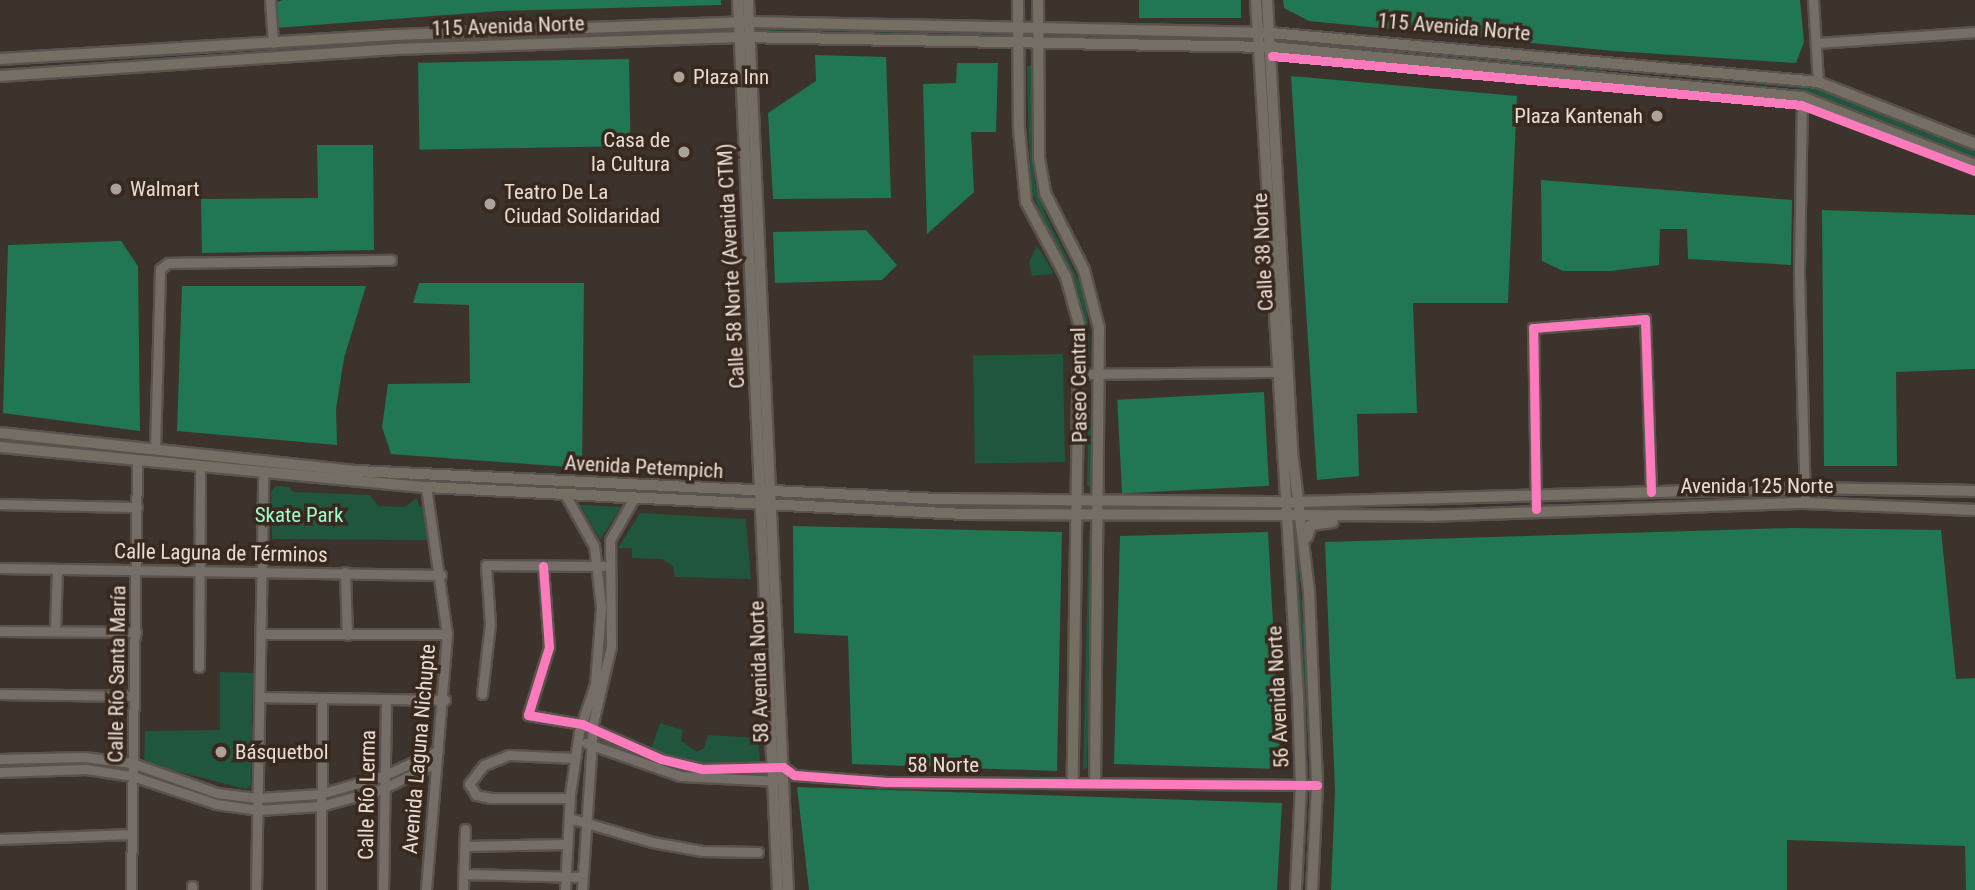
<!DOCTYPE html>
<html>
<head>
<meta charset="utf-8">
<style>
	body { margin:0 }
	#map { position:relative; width:1975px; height:890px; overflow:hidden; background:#3c332c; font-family:"Roboto Condensed",sans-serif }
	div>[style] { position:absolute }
	.green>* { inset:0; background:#21563e; transform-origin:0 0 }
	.forest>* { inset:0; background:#217654; transform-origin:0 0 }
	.roads { filter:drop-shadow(2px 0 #5a524c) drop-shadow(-2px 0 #5a524c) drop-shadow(0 2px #5a524c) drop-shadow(0 -2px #5a524c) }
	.minor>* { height:9px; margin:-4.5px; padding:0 4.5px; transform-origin:4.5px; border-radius:4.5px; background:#756e68 }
	.major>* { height:10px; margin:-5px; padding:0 5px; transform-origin:5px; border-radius:5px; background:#746e64 }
	.cycleway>* { height:9px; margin:-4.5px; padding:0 4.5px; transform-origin:4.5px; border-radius:4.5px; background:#fd7abc }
	.dots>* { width:19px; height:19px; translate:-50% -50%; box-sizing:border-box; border:4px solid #38281d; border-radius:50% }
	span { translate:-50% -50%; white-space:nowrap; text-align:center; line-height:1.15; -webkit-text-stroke:7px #38281d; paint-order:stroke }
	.street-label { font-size:21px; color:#e7ddd6 }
	.poi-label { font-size:21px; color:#e7ddd6 }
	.left { translate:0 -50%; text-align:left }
	.right { translate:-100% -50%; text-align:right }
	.park-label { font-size:21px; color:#9efbce }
</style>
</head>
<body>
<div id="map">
	<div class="green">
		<div style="left:757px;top:30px;width:248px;height:2px;rotate:1deg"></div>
		<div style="clip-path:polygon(733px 31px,378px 43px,4px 67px,427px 38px)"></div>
		<div style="clip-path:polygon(1054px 36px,1244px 39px,1246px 42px,1053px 38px)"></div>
		<div style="clip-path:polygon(1281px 40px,1603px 68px,1603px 71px,1283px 41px)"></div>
		<div style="clip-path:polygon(1032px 64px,1035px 183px,1046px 216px,1086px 295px,1090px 357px,1086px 354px,1084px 313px,1074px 277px,1041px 218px,1030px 184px,1027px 67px)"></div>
		<div style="clip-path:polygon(1613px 69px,1814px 88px,1975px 152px,1975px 157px,1801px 89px)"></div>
		<div style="clip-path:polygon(1037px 246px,1052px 270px,1053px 274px,1032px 276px,1029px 262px)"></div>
		<div style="left:1063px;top:354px;width:108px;height:90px;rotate:89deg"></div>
		<div style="clip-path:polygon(1089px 390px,1094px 486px,1090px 488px,1087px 485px)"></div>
		<div style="clip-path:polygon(345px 475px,386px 478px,641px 491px,416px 481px)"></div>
		<div style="clip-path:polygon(276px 486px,289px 487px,293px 492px,370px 495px,378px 506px,405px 507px,417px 498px,419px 507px,424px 507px,430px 540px,272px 539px,271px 492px)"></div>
		<div style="clip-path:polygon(580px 505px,621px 507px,600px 540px)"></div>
		<div style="clip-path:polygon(914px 505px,914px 503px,1066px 507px,1035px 509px)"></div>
		<div style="clip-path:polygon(640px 513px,746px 519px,751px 579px,675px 577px,673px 566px,662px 559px,632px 558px,632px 548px,618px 548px)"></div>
		<div style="clip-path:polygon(1089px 530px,1094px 533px,1087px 768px,1083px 770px)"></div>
		<div style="clip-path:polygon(1296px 532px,1306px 665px,1307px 772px,1306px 770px)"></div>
		<div style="clip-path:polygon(220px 672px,253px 673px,251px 785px,246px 789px,144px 763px,145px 731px,220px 730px)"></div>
		<div style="clip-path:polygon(660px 723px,683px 730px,681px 741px,697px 752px,704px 748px,708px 735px,758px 738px,760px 763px,719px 766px,650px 753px)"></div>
	</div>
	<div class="forest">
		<div style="clip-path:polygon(283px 0,721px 0,721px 5px,499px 11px,276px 28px,274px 3px)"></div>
		<div style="left:1139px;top:0;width:102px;height:18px"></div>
		<div style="clip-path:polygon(1283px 0,1800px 0,1804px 42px,1796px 63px,1613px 51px,1309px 21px,1284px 8px)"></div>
		<div style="clip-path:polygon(815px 55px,886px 57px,891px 198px,773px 199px,768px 113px,816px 81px)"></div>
		<div style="left:629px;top:59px;width:87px;height:211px;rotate:89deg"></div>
		<div style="clip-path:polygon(957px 63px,998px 63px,996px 132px,971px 132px,974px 192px,927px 234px,923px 84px,956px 83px)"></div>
		<div style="clip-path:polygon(1291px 76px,1517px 96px,1508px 303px,1413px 303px,1417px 413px,1357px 414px,1359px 476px,1317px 480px)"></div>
		<div style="clip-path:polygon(317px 145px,373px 145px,374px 250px,202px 253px,201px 199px,318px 198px)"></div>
		<div style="clip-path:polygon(1541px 180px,1792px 200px,1791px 265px,1688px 259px,1687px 229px,1660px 229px,1659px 265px,1611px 271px,1563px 271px,1542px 261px)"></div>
		<div style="clip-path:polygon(1822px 210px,1975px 215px,1975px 369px,1896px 372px,1897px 466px,1824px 466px)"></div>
		<div style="clip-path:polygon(866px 230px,897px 265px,882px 280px,775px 283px,773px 232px)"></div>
		<div style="clip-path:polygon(121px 241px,138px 266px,140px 431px,3px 413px,8px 245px)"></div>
		<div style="clip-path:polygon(419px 283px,584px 283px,582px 468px,391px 454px,382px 427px,388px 384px,470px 383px,469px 305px,413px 303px)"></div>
		<div style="clip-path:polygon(182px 286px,366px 286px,344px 358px,336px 409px,337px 445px,177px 431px)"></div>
		<div style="left:1264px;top:392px;width:94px;height:147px;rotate:87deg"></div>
		<div style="clip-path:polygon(793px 526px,1062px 532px,1057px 771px,852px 764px,848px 636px,794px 633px)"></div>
		<div style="clip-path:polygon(1791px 528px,1941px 530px,1956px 679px,1975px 678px,1975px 890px,1966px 890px,1965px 846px,1787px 840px,1787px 890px,1331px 890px,1335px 791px,1325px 542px)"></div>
		<div style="clip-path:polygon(1268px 532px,1281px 769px,1114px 764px,1120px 536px)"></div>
		<div style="clip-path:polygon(797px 787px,1282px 803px,1277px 890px,809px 890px)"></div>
	</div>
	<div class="roads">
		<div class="minor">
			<div style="left:270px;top:0;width:43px;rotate:86deg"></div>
			<div style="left:1813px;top:0;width:82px;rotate:86.5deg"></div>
			<div style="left:1818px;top:43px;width:157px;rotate:-4deg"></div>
			<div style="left:1802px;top:97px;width:178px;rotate:91deg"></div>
			<div style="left:1799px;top:275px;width:228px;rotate:88.5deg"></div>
			<div style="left:1081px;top:374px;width:202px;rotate:-0.6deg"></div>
			<div style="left:155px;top:449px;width:180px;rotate:-88.4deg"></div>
			<div style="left:160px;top:269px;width:10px;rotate:-37deg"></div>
			<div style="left:168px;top:263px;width:223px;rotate:-0.8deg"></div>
			<div style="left:426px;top:487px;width:148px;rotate:81.9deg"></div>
			<div style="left:447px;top:634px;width:257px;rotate:94.7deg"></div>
			<div style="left:0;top:504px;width:137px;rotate:1.3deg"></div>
			<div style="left:1536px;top:509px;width:181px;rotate:-90.9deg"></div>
			<div style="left:1533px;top:328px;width:112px;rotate:-4.6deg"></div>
			<div style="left:1645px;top:319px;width:173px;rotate:88deg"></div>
			<div style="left:543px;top:566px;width:81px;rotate:85.8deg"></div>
			<div style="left:549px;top:647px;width:71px;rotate:107.2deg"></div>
			<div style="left:528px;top:715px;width:55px;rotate:9.5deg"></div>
			<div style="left:582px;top:724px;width:86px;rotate:23.9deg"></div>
			<div style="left:661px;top:759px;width:42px;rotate:13.7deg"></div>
			<div style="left:702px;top:769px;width:81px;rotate:-1.4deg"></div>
			<div style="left:783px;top:767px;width:14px;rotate:36deg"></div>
			<div style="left:794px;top:775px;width:93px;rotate:4.3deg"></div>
			<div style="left:887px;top:782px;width:430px;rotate:0.4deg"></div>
			<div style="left:0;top:568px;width:441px;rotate:0.9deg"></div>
			<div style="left:345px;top:572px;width:63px;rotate:88.2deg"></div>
			<div style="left:55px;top:630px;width:61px;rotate:-88.1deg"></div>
			<div style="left:0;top:631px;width:136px;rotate:0.4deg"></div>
			<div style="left:262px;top:634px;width:185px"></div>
			<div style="left:199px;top:667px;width:201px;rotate:-89.7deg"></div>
			<div style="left:0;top:694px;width:134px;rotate:0.9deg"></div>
			<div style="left:482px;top:694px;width:70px;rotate:-83.5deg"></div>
			<div style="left:490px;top:624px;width:59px;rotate:-93.9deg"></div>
			<div style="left:486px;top:565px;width:117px;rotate:0.5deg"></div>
			<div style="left:261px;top:697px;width:184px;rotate:0.9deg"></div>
			<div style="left:586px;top:743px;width:100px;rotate:19.3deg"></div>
			<div style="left:680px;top:776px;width:99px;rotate:2.9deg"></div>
			<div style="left:0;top:759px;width:84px;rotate:-1.4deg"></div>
			<div style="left:84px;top:757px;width:48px;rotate:7.1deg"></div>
			<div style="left:132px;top:763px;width:90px;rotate:19.4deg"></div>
			<div style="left:217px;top:793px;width:40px;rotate:7.1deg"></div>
			<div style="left:257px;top:798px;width:63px;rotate:-3.6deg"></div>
			<div style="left:320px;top:794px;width:66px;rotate:-15.9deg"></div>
			<div style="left:383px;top:776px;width:60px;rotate:-24.8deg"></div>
			<div style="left:0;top:772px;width:86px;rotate:-2deg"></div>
			<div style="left:86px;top:769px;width:47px;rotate:8.7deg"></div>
			<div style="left:132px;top:776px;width:89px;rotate:18.4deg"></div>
			<div style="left:216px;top:804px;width:42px;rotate:8.1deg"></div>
			<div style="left:258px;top:810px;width:63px;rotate:-3.6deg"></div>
			<div style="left:321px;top:806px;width:63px;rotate:-15.6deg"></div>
			<div style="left:382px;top:789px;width:60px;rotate:-25.7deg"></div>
			<div style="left:570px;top:798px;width:79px;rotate:180deg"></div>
			<div style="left:491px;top:798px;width:15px;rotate:-169deg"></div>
			<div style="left:476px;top:795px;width:13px;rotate:-122deg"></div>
			<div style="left:469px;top:784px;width:24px;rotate:-52deg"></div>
			<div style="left:484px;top:765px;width:27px;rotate:-22deg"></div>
			<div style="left:509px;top:755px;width:66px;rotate:2.6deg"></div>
			<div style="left:569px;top:818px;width:86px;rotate:16.1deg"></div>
			<div style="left:652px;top:842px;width:51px;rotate:10.2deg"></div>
			<div style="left:702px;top:851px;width:56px;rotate:1deg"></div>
			<div style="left:0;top:839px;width:131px;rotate:-2.2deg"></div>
			<div style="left:465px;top:846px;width:102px;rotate:-1.1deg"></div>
			<div style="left:464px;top:874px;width:118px;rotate:1.5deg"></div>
			<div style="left:192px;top:886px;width:4px;rotate:90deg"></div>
			<div style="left:463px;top:889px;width:60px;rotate:-88.1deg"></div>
			<div style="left:131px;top:890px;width:431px;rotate:-89.2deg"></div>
			<div style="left:256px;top:890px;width:417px;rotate:-89deg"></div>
			<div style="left:321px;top:890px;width:192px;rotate:-89.7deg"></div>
			<div style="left:383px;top:890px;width:190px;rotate:-89.1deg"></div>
			<div style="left:565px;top:890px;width:96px;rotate:-87deg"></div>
			<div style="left:570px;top:794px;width:63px;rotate:-81.7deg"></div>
			<div style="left:579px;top:732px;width:51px;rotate:-71.6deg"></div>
			<div style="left:595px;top:684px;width:77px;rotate:-85.5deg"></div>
			<div style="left:601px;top:607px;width:61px;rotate:-96.5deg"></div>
			<div style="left:594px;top:546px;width:60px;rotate:-119.1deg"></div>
			<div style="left:582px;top:890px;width:167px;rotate:-86.2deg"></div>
			<div style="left:593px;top:723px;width:79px;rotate:-76.8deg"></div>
			<div style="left:611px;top:646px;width:106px;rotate:-90.5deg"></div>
			<div style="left:610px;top:540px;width:48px;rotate:-60.3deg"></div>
		</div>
		<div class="major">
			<div style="left:738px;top:0;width:891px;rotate:87.43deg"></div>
			<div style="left:748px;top:0;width:891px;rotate:87.43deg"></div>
			<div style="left:1018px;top:0;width:129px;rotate:89.6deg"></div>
			<div style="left:1019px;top:129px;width:73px;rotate:84.5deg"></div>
			<div style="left:1026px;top:202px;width:85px;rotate:61.9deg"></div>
			<div style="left:1066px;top:277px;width:49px;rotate:74.5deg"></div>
			<div style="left:1079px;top:324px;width:457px;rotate:90.8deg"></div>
			<div style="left:1038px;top:0;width:158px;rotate:89.6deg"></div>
			<div style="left:1039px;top:158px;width:36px;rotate:80deg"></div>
			<div style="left:1045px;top:193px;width:86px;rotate:63.1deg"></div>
			<div style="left:1084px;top:270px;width:60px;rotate:75.5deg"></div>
			<div style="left:1099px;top:328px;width:454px;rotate:90.5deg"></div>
			<div style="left:1256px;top:0;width:697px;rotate:86.55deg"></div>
			<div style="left:1298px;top:696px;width:90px;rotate:88.1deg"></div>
			<div style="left:1301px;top:786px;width:104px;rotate:92.8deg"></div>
			<div style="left:1267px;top:0;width:460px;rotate:86.8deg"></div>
			<div style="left:1293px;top:459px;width:134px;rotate:83.1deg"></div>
			<div style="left:1309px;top:592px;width:193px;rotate:87.6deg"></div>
			<div style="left:1317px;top:785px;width:105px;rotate:92.7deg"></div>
			<div style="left:0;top:59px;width:395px;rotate:-3.5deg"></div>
			<div style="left:394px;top:35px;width:357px;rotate:-2.1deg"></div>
			<div style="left:751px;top:22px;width:519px;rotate:1.21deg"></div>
			<div style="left:1270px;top:33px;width:550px;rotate:5.11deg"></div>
			<div style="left:1818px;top:82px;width:169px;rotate:21.5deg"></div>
			<div style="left:0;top:76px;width:397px;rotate:-3.9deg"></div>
			<div style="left:396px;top:49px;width:344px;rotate:-2deg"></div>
			<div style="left:740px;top:37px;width:530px;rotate:1.08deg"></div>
			<div style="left:1270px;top:47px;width:534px;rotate:5.37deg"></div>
			<div style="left:1802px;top:97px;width:186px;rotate:21.5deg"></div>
			<div style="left:0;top:433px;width:359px;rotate:6.1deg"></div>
			<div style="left:357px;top:471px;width:582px;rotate:2.76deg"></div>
			<div style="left:938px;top:499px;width:359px;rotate:0.5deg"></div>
			<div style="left:1297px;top:502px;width:507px;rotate:-1.58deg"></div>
			<div style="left:1804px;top:488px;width:171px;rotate:1deg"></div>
			<div style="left:0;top:447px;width:428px;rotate:5.4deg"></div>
			<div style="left:426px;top:487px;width:539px;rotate:2.87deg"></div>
			<div style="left:964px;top:514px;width:462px;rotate:0.2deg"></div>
			<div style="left:1426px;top:516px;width:379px;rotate:-2deg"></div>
			<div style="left:1805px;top:503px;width:170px;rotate:2.4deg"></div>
			<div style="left:1307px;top:537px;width:13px;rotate:-72deg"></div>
			<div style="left:1311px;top:525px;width:22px;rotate:-8deg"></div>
		</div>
	</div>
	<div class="cycleway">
		<div style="left:1272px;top:56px;width:531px;rotate:5.29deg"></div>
		<div style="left:1801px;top:105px;width:186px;rotate:20.8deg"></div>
		<div style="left:1536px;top:509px;width:181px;rotate:-90.9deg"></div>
		<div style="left:1533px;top:328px;width:112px;rotate:-4.6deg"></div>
		<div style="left:1645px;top:319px;width:173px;rotate:88deg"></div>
		<div style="left:543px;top:566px;width:81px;rotate:85.8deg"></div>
		<div style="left:549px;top:647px;width:71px;rotate:107.2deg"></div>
		<div style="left:528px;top:715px;width:55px;rotate:9.5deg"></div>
		<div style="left:582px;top:724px;width:86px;rotate:23.9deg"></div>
		<div style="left:661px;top:759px;width:42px;rotate:13.7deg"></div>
		<div style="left:702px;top:769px;width:81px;rotate:-1.4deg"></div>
		<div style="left:783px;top:767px;width:14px;rotate:36deg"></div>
		<div style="left:794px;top:775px;width:93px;rotate:4.3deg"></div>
		<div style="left:887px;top:782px;width:430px;rotate:0.4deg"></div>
	</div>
	<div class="dots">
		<div style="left:679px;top:77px;background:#aba29a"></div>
		<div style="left:1657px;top:116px;background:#aba29a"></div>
		<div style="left:684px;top:152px;background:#aba29a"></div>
		<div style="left:116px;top:189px;background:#aba29a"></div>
		<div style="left:490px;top:204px;background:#aba29a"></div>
		<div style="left:221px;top:752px;background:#aba29a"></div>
	</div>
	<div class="street-label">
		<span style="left:508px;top:26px;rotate:-2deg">115 Avenida Norte</span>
		<span style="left:1454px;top:27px;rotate:5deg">115 Avenida Norte</span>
		<span style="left:1263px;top:252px;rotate:-93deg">Calle 38 Norte</span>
		<span style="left:731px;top:266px;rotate:-93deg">Calle 58 Norte (Avenida CTM)</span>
		<span style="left:1079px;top:385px;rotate:-91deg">Paseo Central</span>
		<span style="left:644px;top:467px;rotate:3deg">Avenida Petempich</span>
		<span style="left:1757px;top:486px">Avenida 125 Norte</span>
		<span style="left:221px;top:553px;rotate:1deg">Calle Laguna de Términos</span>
		<span style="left:759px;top:672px;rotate:-92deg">58 Avenida Norte</span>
		<span style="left:117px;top:674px;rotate:-89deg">Calle Río Santa María</span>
		<span style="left:1278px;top:697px;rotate:-93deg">56 Avenida Norte</span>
		<span style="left:419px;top:749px;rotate:-85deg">Avenida Laguna Nichupte</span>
		<span style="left:943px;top:765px">58 Norte</span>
		<span style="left:367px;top:795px;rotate:-89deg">Calle Río Lerma</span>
	</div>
	<div class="poi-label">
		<span class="left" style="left:693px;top:77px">Plaza Inn</span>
		<span class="right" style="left:1643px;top:116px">Plaza Kantenah</span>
		<span class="right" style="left:670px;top:152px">Casa de<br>la Cultura</span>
		<span class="left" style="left:130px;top:189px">Walmart</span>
		<span class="left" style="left:504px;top:204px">Teatro De La<br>Ciudad Solidaridad</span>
		<span class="left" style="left:235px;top:752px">Básquetbol</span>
	</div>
	<div class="park-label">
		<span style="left:299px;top:515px">Skate Park</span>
	</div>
</div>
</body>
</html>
